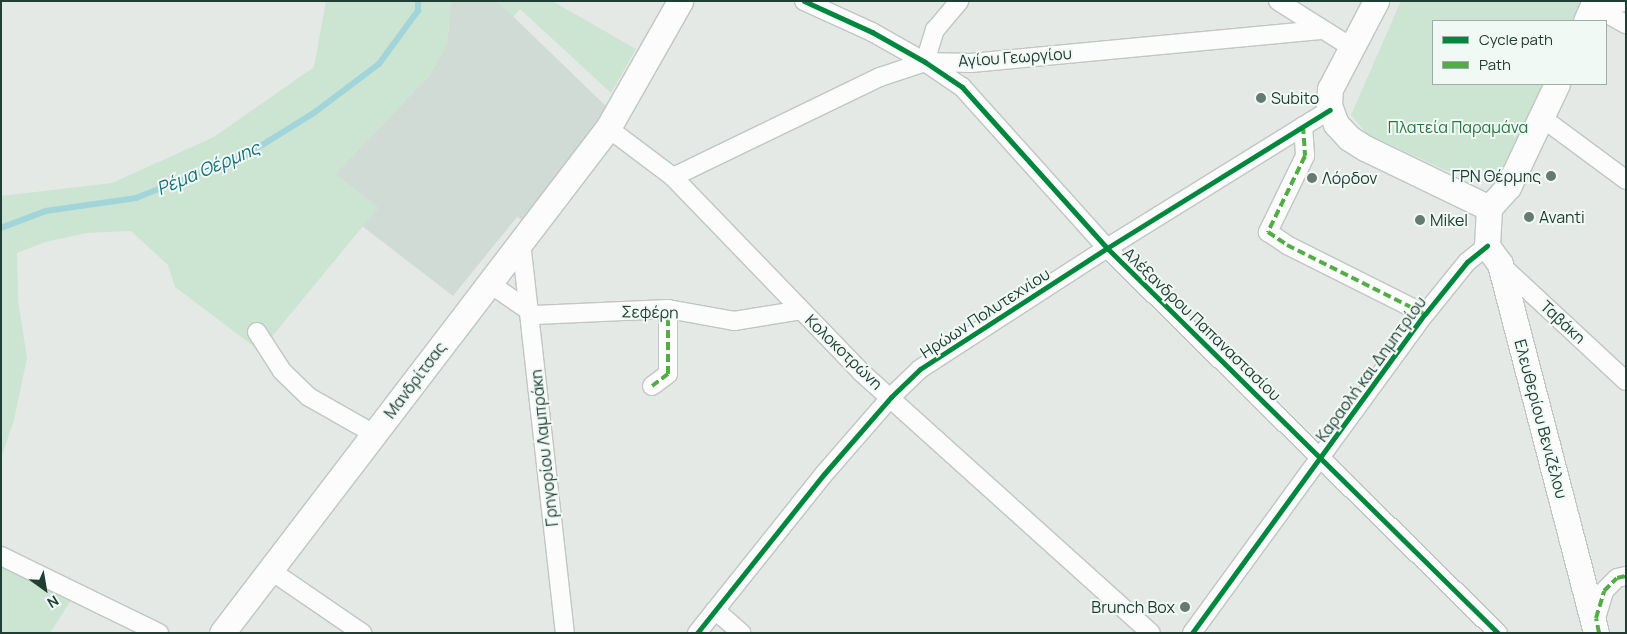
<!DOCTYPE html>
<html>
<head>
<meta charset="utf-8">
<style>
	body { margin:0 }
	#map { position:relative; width:1627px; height:634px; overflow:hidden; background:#e4e9e6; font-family:Manrope,sans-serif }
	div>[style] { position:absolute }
	.built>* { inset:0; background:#d1dbd6 }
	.green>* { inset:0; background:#cce4d2 }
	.stream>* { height:5.5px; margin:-2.75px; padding:0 2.75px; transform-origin:2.75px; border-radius:2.75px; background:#a2d5da }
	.roads { filter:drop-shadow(1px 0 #c1c6c3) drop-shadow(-1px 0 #c1c6c3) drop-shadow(0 1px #c1c6c3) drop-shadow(0 -1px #c1c6c3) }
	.street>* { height:18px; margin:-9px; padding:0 9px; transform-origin:9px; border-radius:9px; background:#fbfcfb }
	.secondary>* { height:25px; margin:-12.5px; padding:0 12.5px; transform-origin:12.5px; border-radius:12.5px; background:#fbfcfb }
	.quiet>* { height:4px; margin-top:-2px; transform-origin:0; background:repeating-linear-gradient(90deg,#52ad45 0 8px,transparent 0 12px) }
	.cycleway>* { height:5px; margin:-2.5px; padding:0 2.5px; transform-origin:2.5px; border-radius:2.5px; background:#00873e }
	.dots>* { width:14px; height:14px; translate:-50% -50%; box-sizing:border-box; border:2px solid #f1f9f5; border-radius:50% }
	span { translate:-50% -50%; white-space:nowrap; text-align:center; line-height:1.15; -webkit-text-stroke:4px #f1f9f5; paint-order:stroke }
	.street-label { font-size:16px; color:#203e34 }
	.poi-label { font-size:16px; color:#203e34 }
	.left { translate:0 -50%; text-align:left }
	.right { translate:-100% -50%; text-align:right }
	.park-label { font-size:16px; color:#287743 }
	.water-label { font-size:18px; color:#17717d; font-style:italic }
	.frame { position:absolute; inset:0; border:2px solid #203e34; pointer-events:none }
	.legend { position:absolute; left:1432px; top:20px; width:175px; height:65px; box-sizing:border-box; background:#f1f9f5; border:1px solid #9daea8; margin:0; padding:6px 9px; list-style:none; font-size:15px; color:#203e34 }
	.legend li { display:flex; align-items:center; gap:10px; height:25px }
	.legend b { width:25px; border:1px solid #9daea8 }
	.north { position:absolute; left:20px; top:564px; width:50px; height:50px; -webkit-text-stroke:4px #f1f9f5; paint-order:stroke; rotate:148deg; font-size:14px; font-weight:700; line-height:20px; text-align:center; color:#203e34 }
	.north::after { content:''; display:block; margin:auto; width:18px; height:22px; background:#203e34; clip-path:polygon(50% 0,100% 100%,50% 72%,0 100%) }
</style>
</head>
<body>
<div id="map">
	<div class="built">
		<div style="clip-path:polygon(451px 1px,497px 1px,610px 110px,522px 220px,517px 217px,453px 296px,362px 226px,378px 208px,335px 174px,429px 76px,447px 44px)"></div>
	</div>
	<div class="green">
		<div style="clip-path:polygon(326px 1px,451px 1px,447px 44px,429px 76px,335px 174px,378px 208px,260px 351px,175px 287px,168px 265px,131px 231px,87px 233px,45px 242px,17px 253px,18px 300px,27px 358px,14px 420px,1px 458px,1px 196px,112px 183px,214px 137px,314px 67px)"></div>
		<div style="clip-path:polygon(497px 1px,552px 1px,636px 49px,611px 93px,520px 9px,513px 17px)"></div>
		<div style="clip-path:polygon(1401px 1px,1585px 1px,1575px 21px,1433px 21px,1433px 84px,1544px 84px,1502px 169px,1447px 171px,1367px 134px,1351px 115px)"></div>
		<div style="clip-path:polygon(1px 566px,20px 572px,71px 600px,50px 633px,1px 633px)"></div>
	</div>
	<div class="stream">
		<div style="left:1px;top:228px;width:48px;rotate:-20.7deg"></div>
		<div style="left:46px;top:211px;width:91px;rotate:-8.2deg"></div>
		<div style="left:136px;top:198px;width:118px;rotate:-21.4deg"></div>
		<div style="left:246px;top:155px;width:80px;rotate:-31.7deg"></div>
		<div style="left:314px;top:113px;width:81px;rotate:-37deg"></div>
		<div style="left:379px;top:64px;width:66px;rotate:-53.7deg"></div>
		<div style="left:418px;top:11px;width:10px;rotate:-90deg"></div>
	</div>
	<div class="roads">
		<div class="street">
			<div style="left:804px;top:1px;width:75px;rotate:24.5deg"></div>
			<div style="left:872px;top:32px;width:61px;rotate:29.5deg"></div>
			<div style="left:925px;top:62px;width:45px;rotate:34deg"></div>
			<div style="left:962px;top:87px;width:217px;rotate:48deg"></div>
			<div style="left:1107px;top:248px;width:549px;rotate:44.56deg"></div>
			<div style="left:1278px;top:1px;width:86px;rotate:32.2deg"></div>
			<div style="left:1593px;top:6px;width:38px;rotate:29deg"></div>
			<div style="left:1593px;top:6px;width:33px;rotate:-7deg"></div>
			<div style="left:925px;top:62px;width:34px;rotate:-73deg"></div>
			<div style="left:935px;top:30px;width:38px;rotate:-50deg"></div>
			<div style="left:1541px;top:117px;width:106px;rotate:36.5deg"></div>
			<div style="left:1303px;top:126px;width:30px;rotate:86deg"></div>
			<div style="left:1305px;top:156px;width:85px;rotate:116deg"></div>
			<div style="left:1268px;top:232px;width:23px;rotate:34deg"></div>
			<div style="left:1287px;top:245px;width:154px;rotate:26.6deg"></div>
			<div style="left:608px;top:128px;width:81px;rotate:37deg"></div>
			<div style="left:673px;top:177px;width:271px;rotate:46deg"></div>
			<div style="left:861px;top:372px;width:390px;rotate:42deg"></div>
			<div style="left:673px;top:177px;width:230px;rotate:-25.8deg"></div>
			<div style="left:880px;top:77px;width:47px;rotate:-18.4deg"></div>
			<div style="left:925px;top:62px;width:46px;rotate:1.2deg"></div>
			<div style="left:971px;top:63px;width:351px;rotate:-5.4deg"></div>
			<div style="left:521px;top:242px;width:393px;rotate:83.6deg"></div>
			<div style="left:1500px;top:264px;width:172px;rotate:42.9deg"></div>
			<div style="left:489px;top:283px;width:56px;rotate:34.8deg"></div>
			<div style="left:535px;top:315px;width:133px;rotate:-2.6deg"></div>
			<div style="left:668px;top:309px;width:67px;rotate:10.3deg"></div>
			<div style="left:734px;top:321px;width:68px;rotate:-9.3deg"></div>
			<div style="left:257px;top:332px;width:46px;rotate:57.3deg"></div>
			<div style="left:282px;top:371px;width:37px;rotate:44deg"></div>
			<div style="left:309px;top:397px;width:75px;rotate:29.6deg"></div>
			<div style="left:652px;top:386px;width:20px;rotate:-37deg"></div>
			<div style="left:668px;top:374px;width:65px;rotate:-90deg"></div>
			<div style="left:1px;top:556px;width:176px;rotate:26deg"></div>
			<div style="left:270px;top:570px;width:112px;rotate:34.4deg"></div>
			<div style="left:715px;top:610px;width:35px;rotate:41deg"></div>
			<div style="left:1597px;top:624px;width:6px;rotate:-99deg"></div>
			<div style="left:1596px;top:618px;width:28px;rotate:-73deg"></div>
			<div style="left:1604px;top:591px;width:18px;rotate:-45deg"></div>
			<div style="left:1617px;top:578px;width:9px;rotate:-13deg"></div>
			<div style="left:697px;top:633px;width:203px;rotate:-51.4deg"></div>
			<div style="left:824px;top:474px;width:102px;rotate:-49deg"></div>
			<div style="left:891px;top:397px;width:40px;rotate:-44deg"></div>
			<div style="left:920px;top:369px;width:223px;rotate:-32.9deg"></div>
			<div style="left:1107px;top:248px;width:262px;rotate:-31.8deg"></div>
			<div style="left:1192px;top:633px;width:395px;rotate:-53.9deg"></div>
			<div style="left:1425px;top:314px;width:67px;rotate:-51.1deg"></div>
			<div style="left:1467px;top:262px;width:26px;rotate:-39deg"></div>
		</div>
		<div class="secondary">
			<div style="left:1376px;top:1px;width:99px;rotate:117.6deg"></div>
			<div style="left:1330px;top:89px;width:16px;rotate:94deg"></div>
			<div style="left:1329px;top:105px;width:20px;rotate:70deg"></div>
			<div style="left:1336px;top:124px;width:19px;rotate:47deg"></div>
			<div style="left:1349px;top:138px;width:19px;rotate:32deg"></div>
			<div style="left:1365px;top:148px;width:138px;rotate:25.8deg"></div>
			<div style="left:1586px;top:21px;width:22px;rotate:-66deg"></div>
			<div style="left:1489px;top:208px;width:38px;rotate:93deg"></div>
			<div style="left:1487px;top:246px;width:22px;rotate:54deg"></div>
			<div style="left:1500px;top:264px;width:381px;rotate:75.4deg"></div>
			<div style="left:1489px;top:208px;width:28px;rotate:-48deg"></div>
			<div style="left:1508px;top:187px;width:114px;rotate:-64.6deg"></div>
			<div style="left:222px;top:633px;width:636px;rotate:-52.61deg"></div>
			<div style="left:608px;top:128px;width:146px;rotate:-60.4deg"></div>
		</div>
	</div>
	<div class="quiet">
		<div style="left:1303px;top:126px;width:30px;rotate:86deg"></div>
		<div style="left:1305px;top:156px;width:85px;rotate:116deg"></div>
		<div style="left:1268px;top:232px;width:23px;rotate:34deg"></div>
		<div style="left:1287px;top:245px;width:154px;rotate:26.6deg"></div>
		<div style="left:652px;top:386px;width:20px;rotate:-37deg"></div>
		<div style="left:668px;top:374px;width:65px;rotate:-90deg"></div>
		<div style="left:1599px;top:633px;width:15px;rotate:-101deg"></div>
		<div style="left:1596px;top:618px;width:28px;rotate:-73deg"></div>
		<div style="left:1604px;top:591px;width:18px;rotate:-45deg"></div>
		<div style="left:1617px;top:578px;width:9px;rotate:-13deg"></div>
	</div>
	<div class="cycleway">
		<div style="left:804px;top:1px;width:75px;rotate:24.5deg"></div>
		<div style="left:872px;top:32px;width:61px;rotate:29.5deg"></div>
		<div style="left:925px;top:62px;width:45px;rotate:34deg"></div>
		<div style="left:962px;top:87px;width:217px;rotate:48deg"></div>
		<div style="left:1107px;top:248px;width:549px;rotate:44.56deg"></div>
		<div style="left:697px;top:633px;width:203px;rotate:-51.4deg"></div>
		<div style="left:824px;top:474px;width:102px;rotate:-49deg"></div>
		<div style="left:891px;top:397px;width:40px;rotate:-44deg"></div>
		<div style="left:920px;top:369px;width:223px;rotate:-32.9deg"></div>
		<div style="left:1107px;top:248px;width:262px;rotate:-31.8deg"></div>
		<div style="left:1192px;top:633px;width:395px;rotate:-53.9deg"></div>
		<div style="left:1425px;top:314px;width:67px;rotate:-51.1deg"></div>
		<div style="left:1467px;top:262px;width:26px;rotate:-39deg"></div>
	</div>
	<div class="dots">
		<div style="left:1261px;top:98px;background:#657a72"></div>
		<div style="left:1551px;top:176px;background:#657a72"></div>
		<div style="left:1312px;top:178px;background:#657a72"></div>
		<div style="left:1529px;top:217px;background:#657a72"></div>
		<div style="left:1420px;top:220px;background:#657a72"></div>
		<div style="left:1185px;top:607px;background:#657a72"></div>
	</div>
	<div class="street-label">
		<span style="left:1015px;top:57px;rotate:-4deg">Αγίου Γεωργίου</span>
		<span style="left:650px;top:312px;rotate:1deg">Σεφέρη</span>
		<span style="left:985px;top:313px;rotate:-33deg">Ηρώων Πολυτεχνίου</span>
		<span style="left:1563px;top:322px;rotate:43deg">Ταβάκη</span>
		<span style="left:1202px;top:324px;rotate:44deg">Αλέξανδρου Παπαναστασίου</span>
		<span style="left:844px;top:352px;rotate:44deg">Κολοκοτρώνη</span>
		<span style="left:1371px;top:369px;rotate:-54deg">Καραολή και Δημητρίου</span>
		<span style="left:415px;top:380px;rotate:-53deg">Μανδρίτσας</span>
		<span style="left:1541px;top:419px;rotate:75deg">Ελευθερίου Βενιζέλου</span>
		<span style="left:544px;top:448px;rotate:-96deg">Γρηγορίου Λαμπράκη</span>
	</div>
	<div class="poi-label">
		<span class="left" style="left:1271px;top:98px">Subito</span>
		<span class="right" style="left:1541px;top:176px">ΓΡΝ Θέρμης</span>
		<span class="left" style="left:1322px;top:178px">Λόρδον</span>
		<span class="left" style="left:1539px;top:217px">Avanti</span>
		<span class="left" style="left:1430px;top:220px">Mikel</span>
		<span class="right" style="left:1175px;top:607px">Brunch Box</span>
	</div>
	<div class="park-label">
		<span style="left:1458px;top:127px">Πλατεία Παραμάνα</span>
	</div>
	<div class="water-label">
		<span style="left:208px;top:168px;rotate:-23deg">Ρέμα Θέρμης</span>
	</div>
	<div class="frame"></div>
	<ul class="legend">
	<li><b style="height:6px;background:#00873e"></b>Cycle path</li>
	<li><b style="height:6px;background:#52ad45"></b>Path</li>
	</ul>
	<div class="north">N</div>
</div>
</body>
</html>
